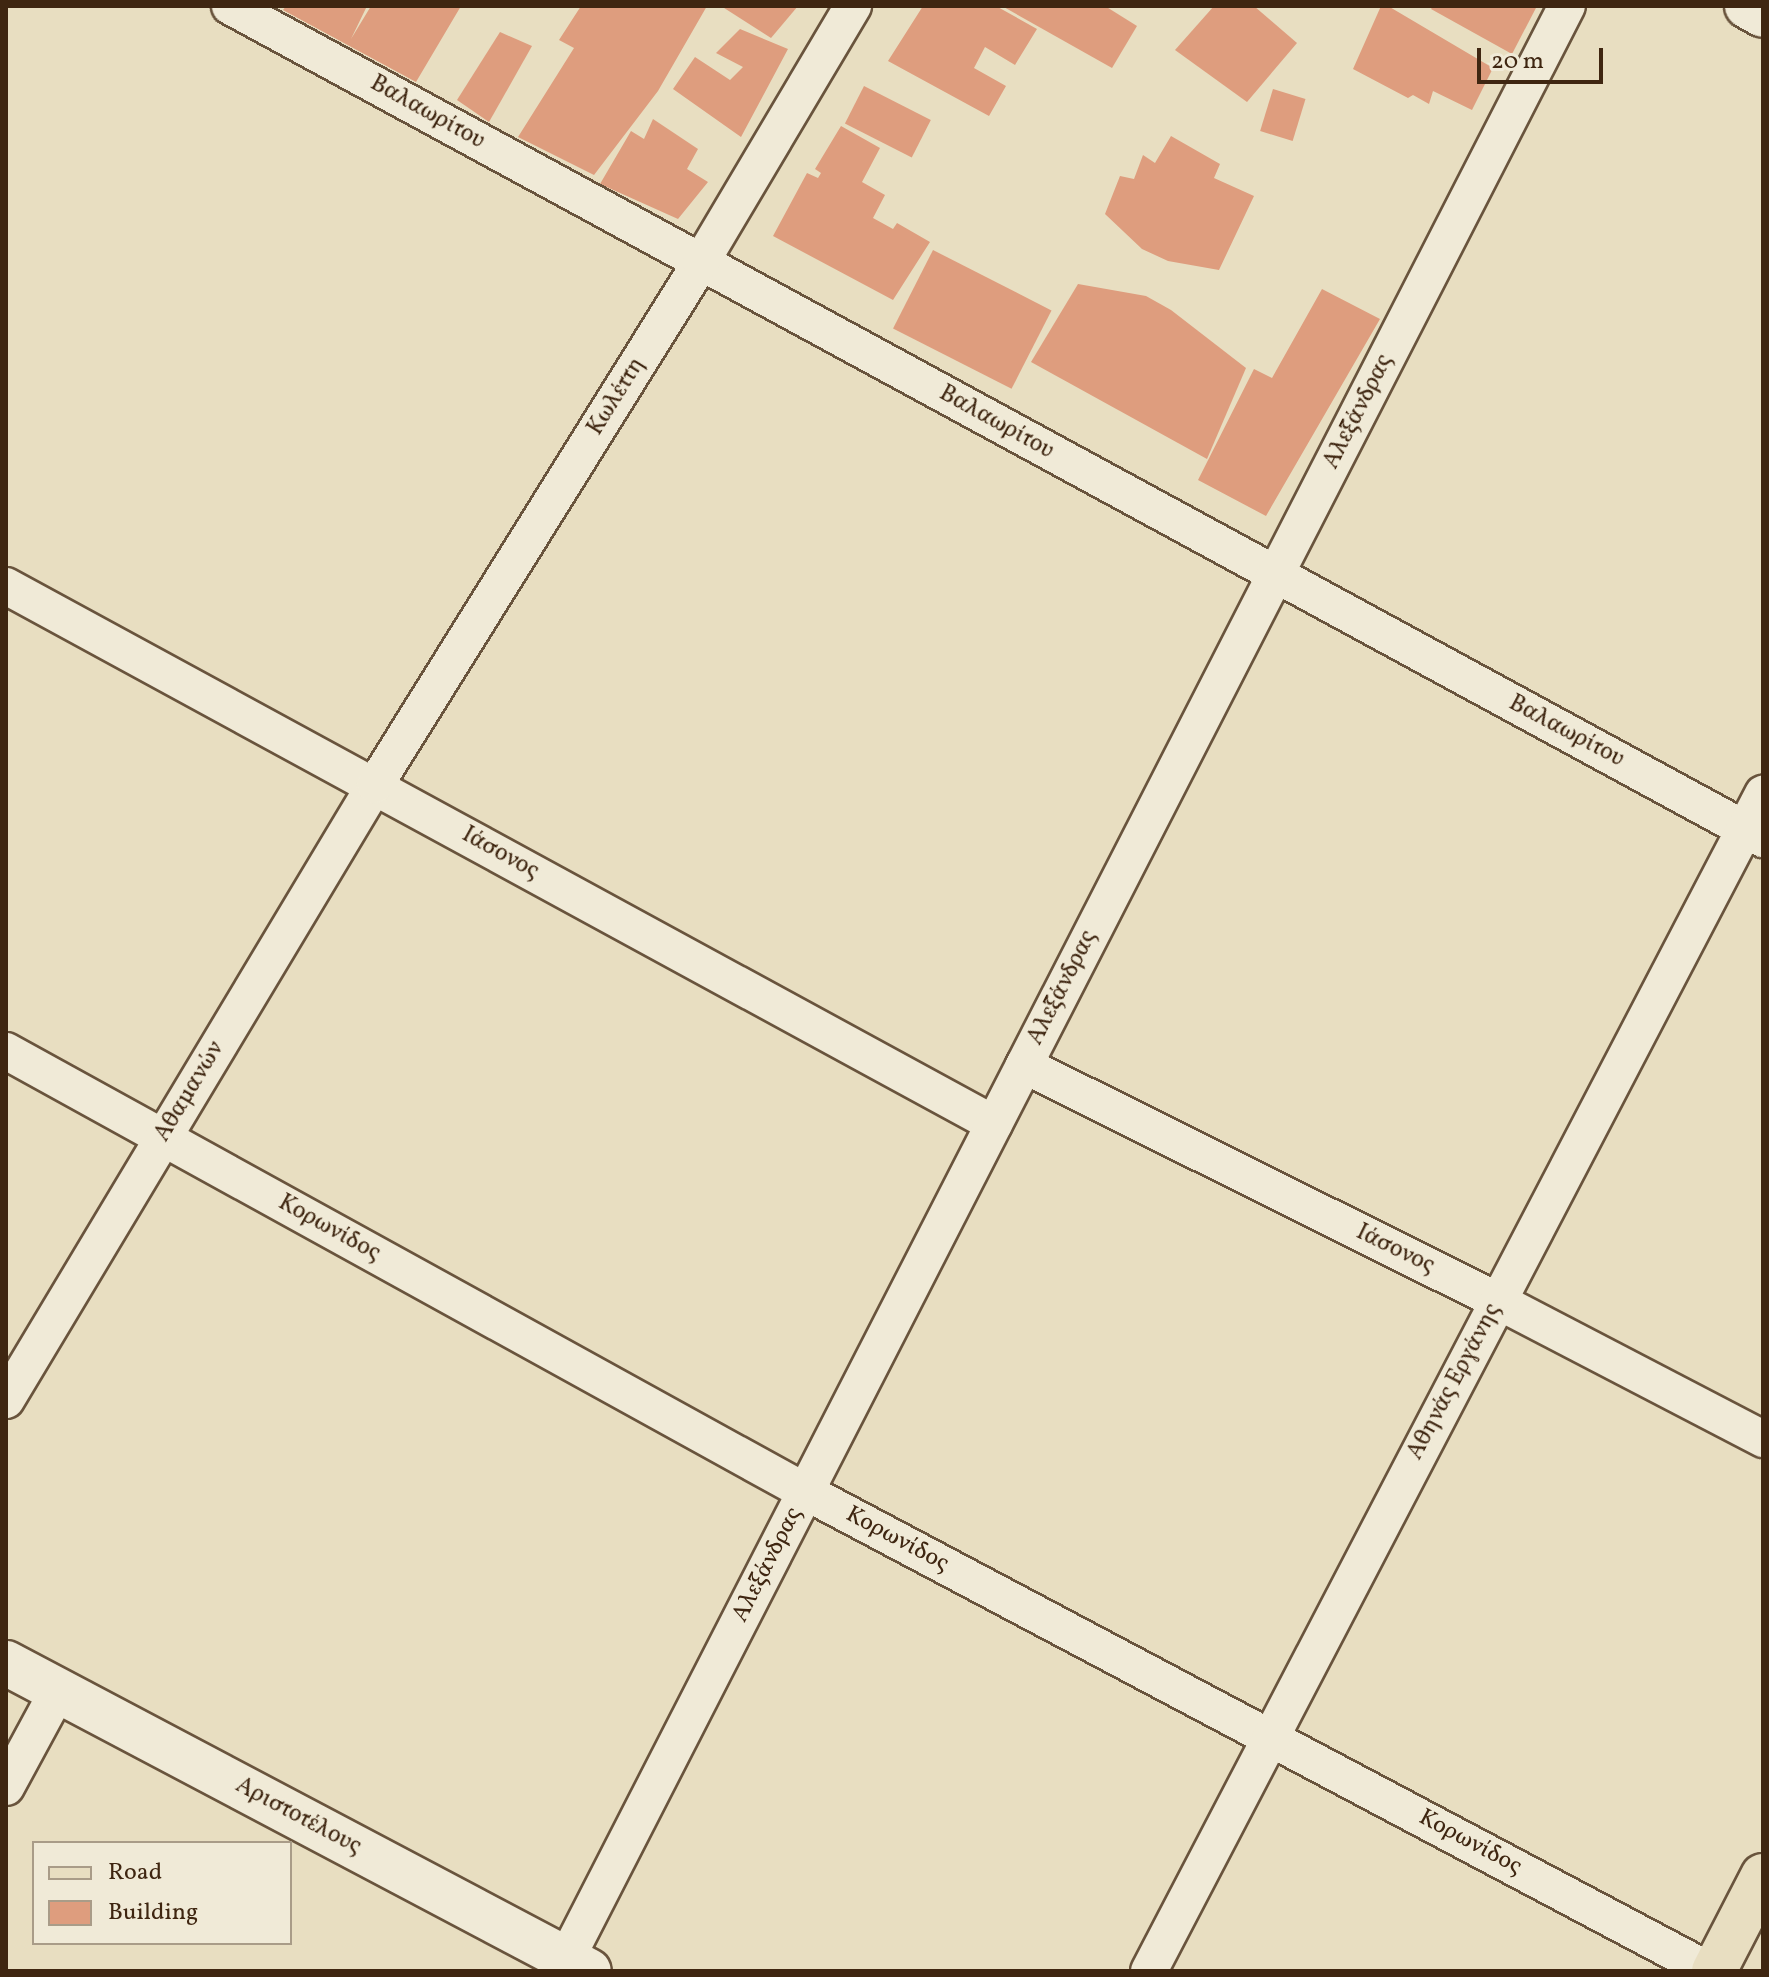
<!DOCTYPE html>
<html>
<head>
<meta charset="utf-8">
<style>
	body { margin:0 }
	#map { position:relative; width:1769px; height:1977px; overflow:hidden; background:#e8dec1; font-family:Vollkorn,serif }
	div>[style] { position:absolute }
	.building>* { inset:0; background:#de9d7e; transform-origin:0 0 }
	.roads { filter:drop-shadow(2px 0 #69543d) drop-shadow(-2px 0 #69543d) drop-shadow(0 2px #69543d) drop-shadow(0 -2px #69543d) }
	.minor>* { height:36px; margin:-18px; padding:0 18px; transform-origin:18px; border-radius:18px; background:#f0ead7 }
	.tertiary>* { height:44px; margin:-22px; padding:0 22px; transform-origin:22px; border-radius:22px; background:#f0ead7 }
	.primary>* { height:44px; margin:-22px; padding:0 22px; transform-origin:22px; border-radius:22px; background:#e8dec1 }
	span { translate:-50% -50%; white-space:nowrap; text-align:center; line-height:1.15; -webkit-text-stroke:6px #f0ead7; paint-order:stroke }
	.street-label { font-size:24px; color:#3f2611 }
	.frame { position:absolute; inset:0; border:8px solid #3f2611; pointer-events:none }
	.legend { position:absolute; left:32px; top:1841px; width:260px; height:104px; box-sizing:border-box; background:#f0ead7; border:2px solid #a99c88; margin:0; padding:10px 14px; list-style:none; font-size:24px; color:#3f2611 }
	.legend li { display:flex; align-items:center; gap:16px; height:40px }
	.legend b { width:40px; border:2px solid #a99c88 }
	.scale { position:absolute; left:1477px; top:48px; width:126px; height:36px; box-sizing:border-box; border:4px solid #3f2611; border-top:0; padding-left:10px; font-size:24px; line-height:28px; white-space:nowrap; color:#3f2611; -webkit-text-stroke:6px #f0ead7; paint-order:stroke }
</style>
</head>
<body>
<div id="map">
	<div class="building">
		<div style="clip-path:polygon(286px 6px,367px 6px,351px 39px,371px 6px,461px 6px,416px 82px,283px 10px)"></div>
		<div style="clip-path:polygon(581px 6px,707px 6px,658px 91px,594px 175px,518px 137px,574px 48px,559px 40px)"></div>
		<div style="clip-path:polygon(721px 6px,798px 6px,771px 38px)"></div>
		<div style="clip-path:polygon(923px 6px,996px 6px,1037px 29px,1015px 65px,985px 47px,974px 68px,1006px 86px,989px 116px,888px 61px)"></div>
		<div style="clip-path:polygon(1002px 6px,1105px 6px,1137px 26px,1112px 68px)"></div>
		<div style="clip-path:polygon(1214px 6px,1254px 6px,1297px 43px,1247px 102px,1175px 50px)"></div>
		<div style="clip-path:polygon(1381px 6px,1388px 6px,1493px 68px,1472px 110px,1433px 91px,1429px 104px,1413px 95px,1408px 98px,1353px 69px)"></div>
		<div style="clip-path:polygon(1433px 6px,1537px 6px,1512px 54px,1431px 9px)"></div>
		<div style="clip-path:polygon(740px 29px,788px 49px,741px 137px,673px 89px,695px 57px,730px 80px,743px 67px,716px 53px)"></div>
		<div style="clip-path:polygon(500px 32px,532px 46px,489px 122px,457px 100px)"></div>
		<div style="left:864px;top:86px;width:75px;height:42px;rotate:27deg"></div>
		<div style="left:1273px;top:89px;width:34px;height:44px;rotate:17deg"></div>
		<div style="clip-path:polygon(653px 119px,698px 149px,687px 169px,708px 182px,678px 219px,600px 184px,631px 131px,644px 139px)"></div>
		<div style="clip-path:polygon(841px 126px,880px 148px,862px 182px,885px 195px,873px 218px,893px 229px,897px 223px,930px 242px,893px 300px,773px 236px,807px 173px,818px 178px,821px 173px,815px 169px)"></div>
		<div style="clip-path:polygon(1171px 136px,1220px 164px,1214px 178px,1254px 196px,1219px 270px,1168px 261px,1142px 249px,1105px 214px,1120px 176px,1134px 179px,1143px 155px,1155px 163px)"></div>
		<div style="left:933px;top:250px;width:133px;height:88px;rotate:27deg"></div>
		<div style="clip-path:polygon(1078px 284px,1146px 296px,1171px 310px,1246px 368px,1207px 459px,1031px 362px)"></div>
		<div style="clip-path:polygon(1322px 289px,1380px 319px,1266px 516px,1198px 480px,1254px 369px,1272px 378px)"></div>
	</div>
	<div class="roads">
		<div class="minor">
			<div style="left:230px;top:6px;width:1745px;rotate:28.52deg"></div>
			<div style="left:6px;top:586px;width:1125px;rotate:28.57deg"></div>
			<div style="left:6px;top:1051px;width:913px;rotate:28.87deg"></div>
			<div style="left:806px;top:1492px;width:1023px;rotate:27.92deg"></div>
			<div style="left:1024px;top:1065px;width:530px;rotate:26.47deg"></div>
			<div style="left:1498px;top:1301px;width:299px;rotate:27.5deg"></div>
			<div style="left:6px;top:1400px;width:717px;rotate:-59.04deg"></div>
			<div style="left:375px;top:785px;width:616px;rotate:-58.06deg"></div>
			<div style="left:701px;top:262px;width:298px;rotate:-59.3deg"></div>
			<div style="left:6px;top:1787px;width:109px;rotate:-61.6deg"></div>
			<div style="left:560px;top:1971px;width:2208px;rotate:-62.87deg"></div>
			<div style="left:1149px;top:1971px;width:1328px;rotate:-62.45deg"></div>
		</div>
		<div class="tertiary">
			<div style="left:1747px;top:6px;width:18px;rotate:29deg"></div>
			<div style="left:6px;top:1663px;width:659px;rotate:27.85deg"></div>
		</div>
		<div class="primary">
			<div style="left:1714px;top:1971px;width:107px;rotate:-62.7deg"></div>
		</div>
	</div>
	<div class="street-label">
		<span style="left:427px;top:113px;rotate:29deg">Βαλαωρίτου</span>
		<span style="left:617px;top:397px;rotate:-58deg">Κωλέττη</span>
		<span style="left:1359px;top:412px;rotate:-63deg">Αλεξάνδρας</span>
		<span style="left:996px;top:423px;rotate:29deg">Βαλαωρίτου</span>
		<span style="left:1566px;top:732px;rotate:28deg">Βαλαωρίτου</span>
		<span style="left:500px;top:854px;rotate:29deg">Ιάσονος</span>
		<span style="left:1063px;top:988px;rotate:-63deg">Αλεξάνδρας</span>
		<span style="left:190px;top:1092px;rotate:-59deg">Αθαμανών</span>
		<span style="left:329px;top:1229px;rotate:29deg">Κορωνίδος</span>
		<span style="left:1395px;top:1250px;rotate:26deg">Ιάσονος</span>
		<span style="left:1455px;top:1382px;rotate:-62deg">Αθηνάς Εργάνης</span>
		<span style="left:897px;top:1540px;rotate:28deg">Κορωνίδος</span>
		<span style="left:768px;top:1565px;rotate:-63deg">Αλεξάνδρας</span>
		<span style="left:298px;top:1817px;rotate:28deg">Αριστοτέλους</span>
		<span style="left:1470px;top:1843px;rotate:28deg">Κορωνίδος</span>
	</div>
	<div class="frame"></div>
	<ul class="legend">
	<li><b style="height:10px;background:#e8dec1"></b>Road</li>
	<li><b style="height:22px;background:#de9d7e"></b>Building</li>
	</ul>
	<div class="scale">20 m</div>
</div>
</body>
</html>
